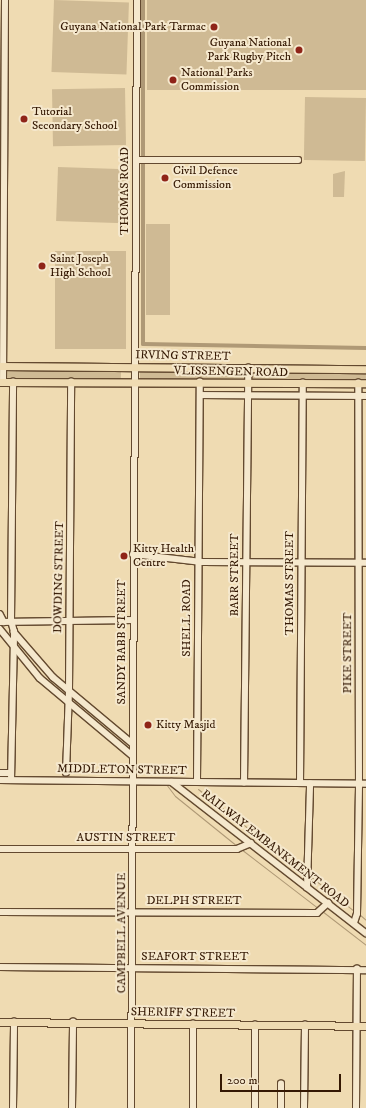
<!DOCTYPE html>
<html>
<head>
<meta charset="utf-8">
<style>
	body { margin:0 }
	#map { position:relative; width:366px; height:1108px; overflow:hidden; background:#efdbb2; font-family:"IM FELL DW Pica",serif }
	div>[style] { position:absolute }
	.green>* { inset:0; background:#cfba94; transform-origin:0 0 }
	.stream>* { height:1px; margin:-0.5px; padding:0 0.5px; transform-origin:0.5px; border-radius:0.5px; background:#af9976 }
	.canal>* { height:4px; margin:-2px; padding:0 2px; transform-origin:2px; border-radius:2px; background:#af9976 }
	.roads { filter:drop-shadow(1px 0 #63492f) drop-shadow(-1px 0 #63492f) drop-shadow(0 1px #63492f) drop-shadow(0 -1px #63492f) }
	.minor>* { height:5.5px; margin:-2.75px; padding:0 2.75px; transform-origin:2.75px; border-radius:2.75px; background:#f5e8cd }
	.major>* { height:7px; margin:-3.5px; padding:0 3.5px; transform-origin:3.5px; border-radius:3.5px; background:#efdbb2 }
	.dots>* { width:11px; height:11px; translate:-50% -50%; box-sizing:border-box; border:2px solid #f5e8cd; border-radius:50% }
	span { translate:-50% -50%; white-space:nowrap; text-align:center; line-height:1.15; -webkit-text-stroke:4px #f5e8cd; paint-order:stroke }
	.poi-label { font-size:12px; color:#341803 }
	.right { translate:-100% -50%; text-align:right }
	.left { translate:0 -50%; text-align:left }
	.street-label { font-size:12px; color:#341803 }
	.scale { position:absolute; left:220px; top:1074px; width:121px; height:18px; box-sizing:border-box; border:2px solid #341803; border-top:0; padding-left:5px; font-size:12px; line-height:14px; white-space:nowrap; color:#341803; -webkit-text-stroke:3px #f5e8cd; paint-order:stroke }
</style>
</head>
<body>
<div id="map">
	<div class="green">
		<div style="left:54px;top:0;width:75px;height:72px;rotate:2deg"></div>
		<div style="left:147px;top:0;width:219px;height:90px"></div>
		<div style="left:125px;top:88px;width:57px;height:73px;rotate:89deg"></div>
		<div style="left:305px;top:97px;width:61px;height:63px;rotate:1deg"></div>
		<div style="left:58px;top:167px;width:68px;height:54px;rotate:2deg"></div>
		<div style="clip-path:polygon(345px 171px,344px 197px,333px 197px,333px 174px)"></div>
		<div style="left:146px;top:224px;width:24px;height:91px"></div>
		<div style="left:55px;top:251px;width:71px;height:98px"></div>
		<div style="left:7px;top:369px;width:114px;height:9px;rotate:1deg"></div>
		<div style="left:140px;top:369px;width:104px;height:9px;rotate:1deg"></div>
		<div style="left:251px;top:370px;width:115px;height:9px;rotate:1deg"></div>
	</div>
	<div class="stream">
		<div style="left:0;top:777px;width:9px"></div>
		<div style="left:13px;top:777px;width:115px"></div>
		<div style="left:141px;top:777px;width:20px;rotate:6deg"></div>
		<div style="left:248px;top:778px;width:48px"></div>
		<div style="left:296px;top:778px;width:211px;rotate:-89.5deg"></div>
		<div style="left:166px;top:784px;width:15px;rotate:53deg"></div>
		<div style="left:175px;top:796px;width:80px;rotate:38.9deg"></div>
		<div style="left:198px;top:789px;width:136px;rotate:38.1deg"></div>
		<div style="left:241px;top:849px;width:97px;rotate:37.5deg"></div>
		<div style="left:310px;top:876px;width:56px;rotate:38.5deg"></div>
		<div style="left:322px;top:911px;width:56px;rotate:37.7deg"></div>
		<div style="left:359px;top:914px;width:9px;rotate:41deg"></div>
	</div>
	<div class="canal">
		<div style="left:143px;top:0;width:344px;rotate:90deg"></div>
		<div style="left:143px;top:344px;width:223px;rotate:1deg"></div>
	</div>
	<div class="roads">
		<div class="minor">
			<div style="left:136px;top:160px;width:162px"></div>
			<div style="left:3px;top:382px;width:382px;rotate:-89.7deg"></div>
			<div style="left:200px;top:395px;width:166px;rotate:0.3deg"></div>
			<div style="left:133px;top:554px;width:69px;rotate:6.6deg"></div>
			<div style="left:202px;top:562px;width:164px;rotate:0.3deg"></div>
			<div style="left:0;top:614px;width:9px;rotate:63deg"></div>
			<div style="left:0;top:622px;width:133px;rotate:-0.9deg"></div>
			<div style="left:0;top:629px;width:63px;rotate:50.8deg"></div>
			<div style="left:40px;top:678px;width:121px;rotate:40deg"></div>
			<div style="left:14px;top:632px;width:60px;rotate:49.1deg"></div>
			<div style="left:53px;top:677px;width:104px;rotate:39.9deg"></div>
			<div style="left:0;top:773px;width:11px"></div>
			<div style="left:66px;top:773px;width:82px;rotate:-87.9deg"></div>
			<div style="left:69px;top:691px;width:309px;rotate:-89.6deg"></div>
			<div style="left:0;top:780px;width:366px;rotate:0.6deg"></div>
			<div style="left:11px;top:780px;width:148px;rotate:-88.8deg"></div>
			<div style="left:14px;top:632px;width:11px;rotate:-105deg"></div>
			<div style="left:11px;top:621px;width:239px;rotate:-89.5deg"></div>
			<div style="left:197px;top:781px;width:399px;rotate:-89.6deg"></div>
			<div style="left:172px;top:782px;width:246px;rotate:37.9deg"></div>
			<div style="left:244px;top:783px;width:415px;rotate:-89.4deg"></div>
			<div style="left:300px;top:783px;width:400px;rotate:-89.6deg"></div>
			<div style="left:0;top:849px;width:237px"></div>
			<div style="left:237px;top:849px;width:15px;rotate:-23deg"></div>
			<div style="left:307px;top:888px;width:104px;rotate:-88.3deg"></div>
			<div style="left:0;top:912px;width:317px;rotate:0.2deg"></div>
			<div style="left:317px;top:913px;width:15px;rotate:-42deg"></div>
			<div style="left:354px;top:923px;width:9px;rotate:-72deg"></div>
			<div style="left:357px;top:914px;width:130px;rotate:-89.1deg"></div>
			<div style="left:359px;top:784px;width:401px;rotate:-90.1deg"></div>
			<div style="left:0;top:967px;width:366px;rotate:0.5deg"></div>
			<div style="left:13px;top:1108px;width:86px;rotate:-89.3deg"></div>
			<div style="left:72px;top:1108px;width:86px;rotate:-89.3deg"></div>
			<div style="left:131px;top:1108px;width:1108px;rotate:-89.69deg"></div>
			<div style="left:193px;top:1108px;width:84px;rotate:-90deg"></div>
			<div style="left:255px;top:1108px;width:83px;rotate:-90deg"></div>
			<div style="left:281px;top:1108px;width:24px;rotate:-90deg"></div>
			<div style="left:304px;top:1108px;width:83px;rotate:-89.3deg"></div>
			<div style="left:356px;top:1108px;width:139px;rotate:-89.6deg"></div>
		</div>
		<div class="major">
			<div style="left:0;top:366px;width:366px;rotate:0.5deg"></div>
			<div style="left:0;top:382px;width:366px;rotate:0.2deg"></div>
			<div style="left:0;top:1022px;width:366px;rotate:0.6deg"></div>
		</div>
	</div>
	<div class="dots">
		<div style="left:214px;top:27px;background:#8f2418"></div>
		<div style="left:299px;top:50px;background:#8f2418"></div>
		<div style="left:173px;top:80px;background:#8f2418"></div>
		<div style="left:24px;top:119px;background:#8f2418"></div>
		<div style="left:165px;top:178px;background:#8f2418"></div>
		<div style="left:42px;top:266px;background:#8f2418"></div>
		<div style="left:124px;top:556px;background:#8f2418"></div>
		<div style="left:148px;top:725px;background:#8f2418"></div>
	</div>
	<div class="poi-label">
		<span class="right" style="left:206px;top:27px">Guyana National Park Tarmac</span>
		<span class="right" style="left:291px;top:50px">Guyana National<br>Park Rugby Pitch</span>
		<span class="left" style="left:181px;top:80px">National Parks<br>Commission</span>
		<span class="left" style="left:32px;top:119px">Tutorial<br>Secondary School</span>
		<span class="left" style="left:173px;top:178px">Civil Defence<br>Commission</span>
		<span class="left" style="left:50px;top:266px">Saint Joseph<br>High School</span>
		<span class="left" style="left:133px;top:556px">Kitty Health<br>Centre</span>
		<span class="left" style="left:156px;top:725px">Kitty Masjid</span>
	</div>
	<div class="street-label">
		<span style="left:125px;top:191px;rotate:-90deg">THOMAS ROAD</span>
		<span style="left:183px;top:356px;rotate:1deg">IRVING STREET</span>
		<span style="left:231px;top:372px;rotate:1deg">VLISSENGEN ROAD</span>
		<span style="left:235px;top:575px;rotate:-90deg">BARR STREET</span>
		<span style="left:59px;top:577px;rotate:-89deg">DOWDING STREET</span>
		<span style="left:290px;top:583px;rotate:-90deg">THOMAS STREET</span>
		<span style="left:187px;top:618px;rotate:-90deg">SHELL ROAD</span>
		<span style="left:122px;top:642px;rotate:-90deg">SANDY BABB STREET</span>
		<span style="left:348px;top:653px;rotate:-90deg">PIKE STREET</span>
		<span style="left:122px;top:770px;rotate:1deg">MIDDLETON STREET</span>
		<span style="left:126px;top:838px">AUSTIN STREET</span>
		<span style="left:275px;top:849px;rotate:38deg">RAILWAY EMBANKMENT ROAD</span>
		<span style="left:194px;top:901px">DELPH STREET</span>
		<span style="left:122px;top:933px;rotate:-90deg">CAMPBELL AVENUE</span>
		<span style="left:195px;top:957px">SEAFORT STREET</span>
		<span style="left:183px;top:1013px;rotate:1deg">SHERIFF STREET</span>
	</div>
	<div class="scale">200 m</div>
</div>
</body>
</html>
